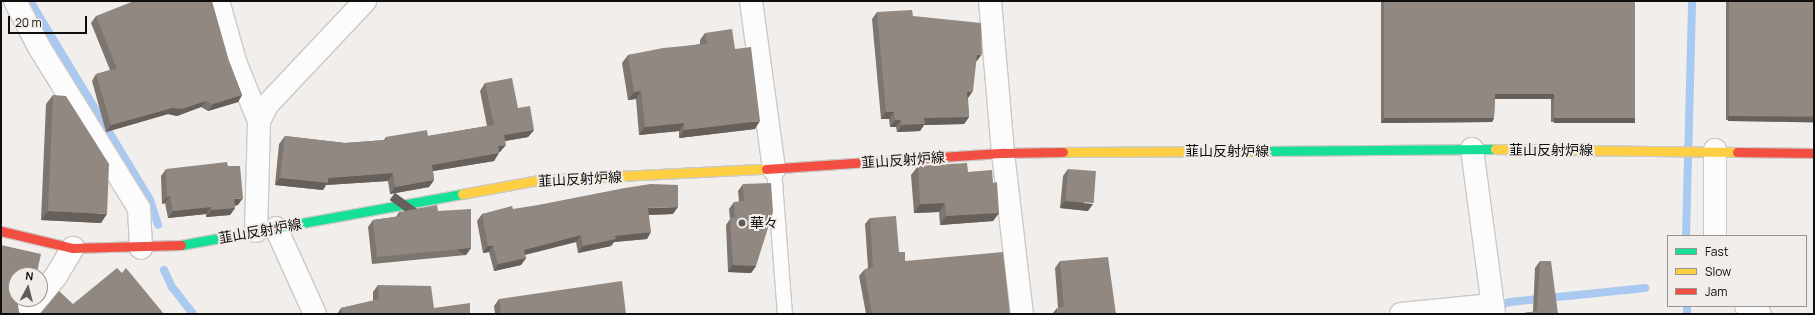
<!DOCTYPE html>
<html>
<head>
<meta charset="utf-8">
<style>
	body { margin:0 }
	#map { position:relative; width:1815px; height:315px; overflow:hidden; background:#f1eeeb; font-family:Manrope,"Noto Sans JP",sans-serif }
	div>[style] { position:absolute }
	.stream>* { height:8px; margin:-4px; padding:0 4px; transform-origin:4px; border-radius:4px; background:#aac9f1 }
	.roads { filter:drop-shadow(1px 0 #cbc9c6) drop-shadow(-1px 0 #cbc9c6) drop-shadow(0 1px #cbc9c6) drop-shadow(0 -1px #cbc9c6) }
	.lane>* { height:14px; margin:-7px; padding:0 7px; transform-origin:7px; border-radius:7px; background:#fdfcfc }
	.street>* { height:22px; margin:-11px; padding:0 11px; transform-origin:11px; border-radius:11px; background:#fdfcfc }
	.fast>* { height:9px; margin:-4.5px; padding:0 4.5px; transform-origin:4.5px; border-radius:4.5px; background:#16e098 }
	.slow>* { height:9px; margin:-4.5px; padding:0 4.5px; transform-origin:4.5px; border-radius:4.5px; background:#ffcf43 }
	.jam>* { height:9px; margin:-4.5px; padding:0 4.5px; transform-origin:4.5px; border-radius:4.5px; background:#f24e42 }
	.wall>* { inset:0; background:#7d756f; transform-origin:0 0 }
	.shaded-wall>* { inset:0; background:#665f5a; transform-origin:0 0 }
	.building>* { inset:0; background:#918881; transform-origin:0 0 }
	.dots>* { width:11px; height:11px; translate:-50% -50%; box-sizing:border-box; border:2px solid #f3ede9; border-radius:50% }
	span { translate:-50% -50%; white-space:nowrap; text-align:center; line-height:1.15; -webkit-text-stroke:4px #f3ede9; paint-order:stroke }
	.street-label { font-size:14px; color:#100e0d }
	.poi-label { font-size:14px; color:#100e0d }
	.left { translate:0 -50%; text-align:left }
	.frame { position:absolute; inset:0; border:2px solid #100e0d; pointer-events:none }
	.legend { position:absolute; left:1667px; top:235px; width:140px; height:72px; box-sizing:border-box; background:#f3ede9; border:1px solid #989491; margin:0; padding:5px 7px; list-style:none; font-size:12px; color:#100e0d }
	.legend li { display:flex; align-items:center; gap:8px; height:20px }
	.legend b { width:20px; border:1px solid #989491 }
	.north { position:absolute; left:8px; top:267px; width:40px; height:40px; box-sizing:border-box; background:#f3ede9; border:1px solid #989491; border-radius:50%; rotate:7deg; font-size:11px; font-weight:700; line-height:16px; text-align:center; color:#100e0d }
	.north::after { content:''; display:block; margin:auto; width:14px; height:18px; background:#5f5c5b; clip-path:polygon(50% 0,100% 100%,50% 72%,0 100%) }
	.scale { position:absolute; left:8px; top:16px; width:79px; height:18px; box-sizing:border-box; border:2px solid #100e0d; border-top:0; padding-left:5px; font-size:12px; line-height:14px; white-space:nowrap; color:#100e0d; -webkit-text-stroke:3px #f3ede9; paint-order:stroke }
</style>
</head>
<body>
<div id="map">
	<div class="stream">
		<div style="left:30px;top:1px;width:232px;rotate:58.9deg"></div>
		<div style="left:150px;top:200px;width:26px;rotate:72deg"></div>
		<div style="left:1686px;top:236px;width:235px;rotate:-88.5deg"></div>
		<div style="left:164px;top:270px;width:19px;rotate:65deg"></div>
		<div style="left:172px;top:287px;width:34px;rotate:52deg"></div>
		<div style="left:1687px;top:306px;width:8px;rotate:90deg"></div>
		<div style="left:1494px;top:307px;width:17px;rotate:-17deg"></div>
		<div style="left:1510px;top:302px;width:136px;rotate:-5.9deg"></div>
	</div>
	<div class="roads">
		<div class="lane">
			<div style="left:774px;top:169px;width:145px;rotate:85.7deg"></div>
		</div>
		<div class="street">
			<div style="left:15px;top:1px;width:52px;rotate:62.4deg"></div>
			<div style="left:39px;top:47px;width:190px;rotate:58.2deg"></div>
			<div style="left:139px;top:208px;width:40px;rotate:87.1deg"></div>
			<div style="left:218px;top:1px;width:66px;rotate:74.1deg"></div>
			<div style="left:236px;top:64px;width:61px;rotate:68deg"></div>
			<div style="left:751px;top:1px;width:170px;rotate:82.2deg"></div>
			<div style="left:990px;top:1px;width:153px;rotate:85.1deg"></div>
			<div style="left:1003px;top:153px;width:162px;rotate:83.3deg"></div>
			<div style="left:1472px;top:149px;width:166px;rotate:82.4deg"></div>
			<div style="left:276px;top:228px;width:94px;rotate:65.6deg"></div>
			<div style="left:256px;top:231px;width:110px;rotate:-88.4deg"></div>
			<div style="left:259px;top:121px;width:18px;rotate:-63deg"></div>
			<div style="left:267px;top:105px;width:143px;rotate:-46.7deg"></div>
			<div style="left:1715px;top:236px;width:86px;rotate:-90deg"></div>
			<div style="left:40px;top:296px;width:26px;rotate:-51deg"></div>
			<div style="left:56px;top:276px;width:33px;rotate:-59deg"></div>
			<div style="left:1746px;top:306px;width:16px;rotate:30deg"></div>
			<div style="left:25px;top:314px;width:19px;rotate:-51deg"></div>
			<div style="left:1401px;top:314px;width:92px;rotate:-5.6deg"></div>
		</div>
		<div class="fast">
			<div style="left:1262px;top:151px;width:233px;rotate:-0.5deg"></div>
			<div style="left:181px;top:245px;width:286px;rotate:-10.3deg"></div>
		</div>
		<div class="slow">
			<div style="left:1495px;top:149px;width:242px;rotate:0.7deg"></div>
			<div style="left:1063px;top:152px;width:199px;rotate:-0.3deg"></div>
			<div style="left:462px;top:194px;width:77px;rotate:-10.4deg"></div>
			<div style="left:538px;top:180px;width:228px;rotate:-2.8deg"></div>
		</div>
		<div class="jam">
			<div style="left:1737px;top:152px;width:77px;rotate:0.7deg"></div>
			<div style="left:766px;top:169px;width:238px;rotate:-3.9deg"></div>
			<div style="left:1003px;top:153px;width:60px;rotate:-1deg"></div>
			<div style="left:1px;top:231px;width:74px;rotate:13.3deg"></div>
			<div style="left:73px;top:248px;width:108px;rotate:-1.6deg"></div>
		</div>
	</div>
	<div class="wall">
		<div style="clip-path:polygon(1381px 1px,1635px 1px,1635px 118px,1632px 122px,1551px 122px,1551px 98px,1495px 98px,1494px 118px,1492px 122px,1381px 123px)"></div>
		<div style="left:1726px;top:1px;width:88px;height:119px"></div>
		<div style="clip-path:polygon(877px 12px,913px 16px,977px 61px,976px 61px,968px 98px,969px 117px,964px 124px,924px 125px,920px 131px,897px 132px,896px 127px,890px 127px,889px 119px,881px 119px,872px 19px)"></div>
		<div style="clip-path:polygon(96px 16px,229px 61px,242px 95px,238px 102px,208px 111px,201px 107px,177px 116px,168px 114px,106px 132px,92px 81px,96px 74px,110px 70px,91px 23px)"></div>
		<div style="clip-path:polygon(705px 33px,735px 49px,755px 129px,679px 138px,679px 131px,639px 135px,636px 99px,628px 100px,622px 63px,628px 55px,700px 44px,700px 40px)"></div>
		<div style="clip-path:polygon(485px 83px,518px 108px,534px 130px,528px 137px,505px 141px,500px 152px,499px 152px,494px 161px,433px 171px,434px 180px,429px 187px,390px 194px,388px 181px,326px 185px,323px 190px,275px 185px,279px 144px,285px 136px,345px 143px,384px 140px,386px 137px,428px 136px,487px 126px,480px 91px)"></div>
		<div style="clip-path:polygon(53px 95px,101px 223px,41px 220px,46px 104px)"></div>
		<div style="clip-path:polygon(918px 166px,968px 172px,993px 183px,999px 213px,993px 221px,940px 225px,939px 212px,914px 213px,911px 175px)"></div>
		<div style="clip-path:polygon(166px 169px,238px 205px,235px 206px,235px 208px,230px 215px,206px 217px,206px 214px,168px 218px,165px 203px,162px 204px,161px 176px)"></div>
		<div style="clip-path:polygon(1068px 169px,1088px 211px,1060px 208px,1063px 176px)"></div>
		<div style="clip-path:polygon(743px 184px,756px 266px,751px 273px,728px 272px,726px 225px,730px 219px,729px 209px,734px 202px,739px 202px,738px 191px)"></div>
		<div style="clip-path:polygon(513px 209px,673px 214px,649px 215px,647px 239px,614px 242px,611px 246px,578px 253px,576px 242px,525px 255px,526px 258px,521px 265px,494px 271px,489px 252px,483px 253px,477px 221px,482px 214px)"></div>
		<div style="clip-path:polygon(438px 211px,471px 248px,466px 255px,372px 264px,368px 227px,373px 220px,396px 217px,399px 212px)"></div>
		<div style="clip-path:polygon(870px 218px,899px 252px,905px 261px,1010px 314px,866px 314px,859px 276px,864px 270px,868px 268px,865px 224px)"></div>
		<div style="clip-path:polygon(1060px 261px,1116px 314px,1052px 314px,1057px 308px,1058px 308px,1055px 268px)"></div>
		<div style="clip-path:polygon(1540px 261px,1558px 314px,1523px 314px,1524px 313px,1533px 312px,1535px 268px)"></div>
		<div style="clip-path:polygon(378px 285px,434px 308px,470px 314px,337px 314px,341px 308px,373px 301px,373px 292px)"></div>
		<div style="clip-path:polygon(499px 299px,626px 314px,495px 314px,494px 306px)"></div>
	</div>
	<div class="shaded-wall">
		<div style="clip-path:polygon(982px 54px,977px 61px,972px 62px,977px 55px)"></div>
		<div style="clip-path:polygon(641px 91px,636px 99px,628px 100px,634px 92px)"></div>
		<div style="clip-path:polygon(973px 91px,968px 98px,962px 99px,967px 92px)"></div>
		<div style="left:1495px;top:94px;width:59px;height:5px"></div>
		<div style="clip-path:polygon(242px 95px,238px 102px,208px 111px,213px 104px)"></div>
		<div style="clip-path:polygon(206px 101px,201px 107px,177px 116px,168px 114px,106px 132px,111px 125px,172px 108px)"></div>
		<div style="clip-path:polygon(886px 112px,894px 112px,889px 119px,881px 119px)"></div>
		<div style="left:1728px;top:116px;width:86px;height:5px;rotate:1deg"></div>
		<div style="clip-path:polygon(969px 117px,964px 124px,924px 125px,920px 131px,897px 132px,902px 125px,924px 118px)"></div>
		<div style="clip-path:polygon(1384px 118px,1494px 118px,1492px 122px,1381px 123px)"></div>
		<div style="left:1554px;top:118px;width:81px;height:5px"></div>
		<div style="clip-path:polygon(895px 120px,901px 120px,896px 127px,890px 127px)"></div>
		<div style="clip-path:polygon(760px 121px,755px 129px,679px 138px,684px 130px)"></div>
		<div style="clip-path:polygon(684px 123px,679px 131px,639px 135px,645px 127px)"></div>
		<div style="clip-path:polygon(534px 130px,528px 137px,499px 142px,504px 135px)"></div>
		<div style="clip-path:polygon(506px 145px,500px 152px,492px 153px,498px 146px)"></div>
		<div style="clip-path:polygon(499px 153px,494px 161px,427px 172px,432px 165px)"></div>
		<div style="clip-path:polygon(393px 173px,388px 181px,326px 185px,323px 190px,275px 185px,280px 178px,328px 178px)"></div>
		<div style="clip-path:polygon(434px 180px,429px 187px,390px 194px,395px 187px)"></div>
		<div style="clip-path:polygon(170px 196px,165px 203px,162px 204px,167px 197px)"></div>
		<div style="clip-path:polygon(243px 198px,238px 205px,229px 206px,234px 199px)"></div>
		<div style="clip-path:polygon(1065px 201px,1093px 204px,1088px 211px,1060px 208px)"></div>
		<div style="clip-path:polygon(945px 203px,939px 212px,914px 213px,920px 204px)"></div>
		<div style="clip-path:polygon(211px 207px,206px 214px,168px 218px,173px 211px)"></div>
		<div style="clip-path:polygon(678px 207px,673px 214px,644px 215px,648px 208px)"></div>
		<div style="clip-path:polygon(235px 208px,230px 215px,206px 217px,211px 210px)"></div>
		<div style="clip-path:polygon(48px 211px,107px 214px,101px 223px,41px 220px)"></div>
		<div style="clip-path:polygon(999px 213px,993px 221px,940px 225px,946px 216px)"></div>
		<div style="clip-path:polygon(651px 232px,647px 239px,614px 242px,611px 246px,578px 253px,583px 246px,615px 236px)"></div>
		<div style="clip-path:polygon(581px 235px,576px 242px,519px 256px,524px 250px)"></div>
		<div style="clip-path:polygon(488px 246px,493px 246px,489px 252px,483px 253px)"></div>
		<div style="left:471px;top:248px;width:9px;height:94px;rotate:126deg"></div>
		<div style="clip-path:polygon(526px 258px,521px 265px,494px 271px,498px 264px)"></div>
		<div style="clip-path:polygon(733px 265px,756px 266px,751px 273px,728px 272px)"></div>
	</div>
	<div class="building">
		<div style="clip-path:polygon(134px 1px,212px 1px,229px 61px,242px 95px,213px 104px,206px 101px,182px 109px,172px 108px,111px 125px,96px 74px,117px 69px,96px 16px)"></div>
		<div style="clip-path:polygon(1384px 1px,1635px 1px,1635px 118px,1554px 118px,1554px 94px,1495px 94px,1494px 118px,1384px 118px)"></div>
		<div style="left:1729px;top:1px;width:85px;height:115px"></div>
		<div style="clip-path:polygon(912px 10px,913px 16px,981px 23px,982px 54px,977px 55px,973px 91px,967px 92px,969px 117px,924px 118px,925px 124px,902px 125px,901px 120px,895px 120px,894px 112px,886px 112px,877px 12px)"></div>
		<div style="clip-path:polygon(732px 29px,735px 49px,751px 47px,760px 121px,684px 130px,684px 123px,645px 127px,641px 91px,634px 92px,628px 55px,663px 48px,707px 44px,705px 33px)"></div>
		<div style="clip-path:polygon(512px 78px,518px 108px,530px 106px,534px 130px,504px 135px,506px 145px,498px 146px,499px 153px,432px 165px,434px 180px,395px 187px,393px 173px,328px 178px,328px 183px,280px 178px,285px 136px,345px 143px,387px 140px,386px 137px,427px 130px,428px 136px,494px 125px,485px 83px)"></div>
		<div style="clip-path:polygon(53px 95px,66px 96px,109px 164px,107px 214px,48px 211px)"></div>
		<div style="clip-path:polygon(227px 162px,228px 166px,240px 166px,243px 198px,234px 199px,235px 208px,211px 210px,211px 207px,173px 211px,170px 196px,167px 197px,166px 169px)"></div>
		<div style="clip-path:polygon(967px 163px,968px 172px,992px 170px,993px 183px,997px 182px,999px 213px,946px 216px,945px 203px,920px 204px,918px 166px)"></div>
		<div style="left:1068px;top:169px;width:28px;height:32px;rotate:4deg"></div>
		<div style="clip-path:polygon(771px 183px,773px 212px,756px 266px,733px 265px,730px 218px,735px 218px,734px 202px,744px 201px,743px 184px)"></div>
		<div style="clip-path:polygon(651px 184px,678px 185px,678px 207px,648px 208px,651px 232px,615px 236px,616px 239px,583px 246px,581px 235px,524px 250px,526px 258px,498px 264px,493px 246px,488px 246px,482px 214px,512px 206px,513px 209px,538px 205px,625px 188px)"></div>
		<div style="clip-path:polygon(437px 205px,438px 211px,471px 209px,471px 248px,377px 257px,373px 220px,400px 216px,399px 212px)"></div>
		<div style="clip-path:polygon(896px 216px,899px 252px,905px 252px,905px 261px,1003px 252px,1010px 314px,872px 314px,864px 270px,873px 267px,870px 218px)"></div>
		<div style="clip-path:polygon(1px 245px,41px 254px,37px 272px,40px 275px,16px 275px,16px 299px,22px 299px,18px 305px,19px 312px,21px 314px,1px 314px)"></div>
		<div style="clip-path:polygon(1108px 257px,1116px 314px,1057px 314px,1057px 308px,1064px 307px,1060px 261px)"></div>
		<div style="clip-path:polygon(1540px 261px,1551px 261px,1558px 314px,1524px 314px,1524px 313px,1537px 311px)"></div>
		<div style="clip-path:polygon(117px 268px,122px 273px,126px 268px,164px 314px,40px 314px,59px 291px,73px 304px)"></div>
		<div style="clip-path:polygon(622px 281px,626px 314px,501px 314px,499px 299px)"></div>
		<div style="clip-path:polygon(378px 285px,431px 286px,434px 308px,470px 303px,470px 314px,343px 314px,341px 308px,379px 299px)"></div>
	</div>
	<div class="dots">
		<div style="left:742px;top:223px;background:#5f5c5b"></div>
	</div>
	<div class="street-label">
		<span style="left:1551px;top:150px">韮山反射炉線</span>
		<span style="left:1227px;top:151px">韮山反射炉線</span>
		<span style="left:903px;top:160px;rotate:-4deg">韮山反射炉線</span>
		<span style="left:580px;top:179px;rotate:-3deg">韮山反射炉線</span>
		<span style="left:260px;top:231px;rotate:-10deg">韮山反射炉線</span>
	</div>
	<div class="poi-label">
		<span class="left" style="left:750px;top:223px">華々</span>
	</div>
	<div class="frame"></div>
	<ul class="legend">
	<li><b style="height:5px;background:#16e098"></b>Fast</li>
	<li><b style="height:5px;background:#ffcf43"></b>Slow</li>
	<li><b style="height:5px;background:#f24e42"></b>Jam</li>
	</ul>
	<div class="north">N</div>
	<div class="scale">20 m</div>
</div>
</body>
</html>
